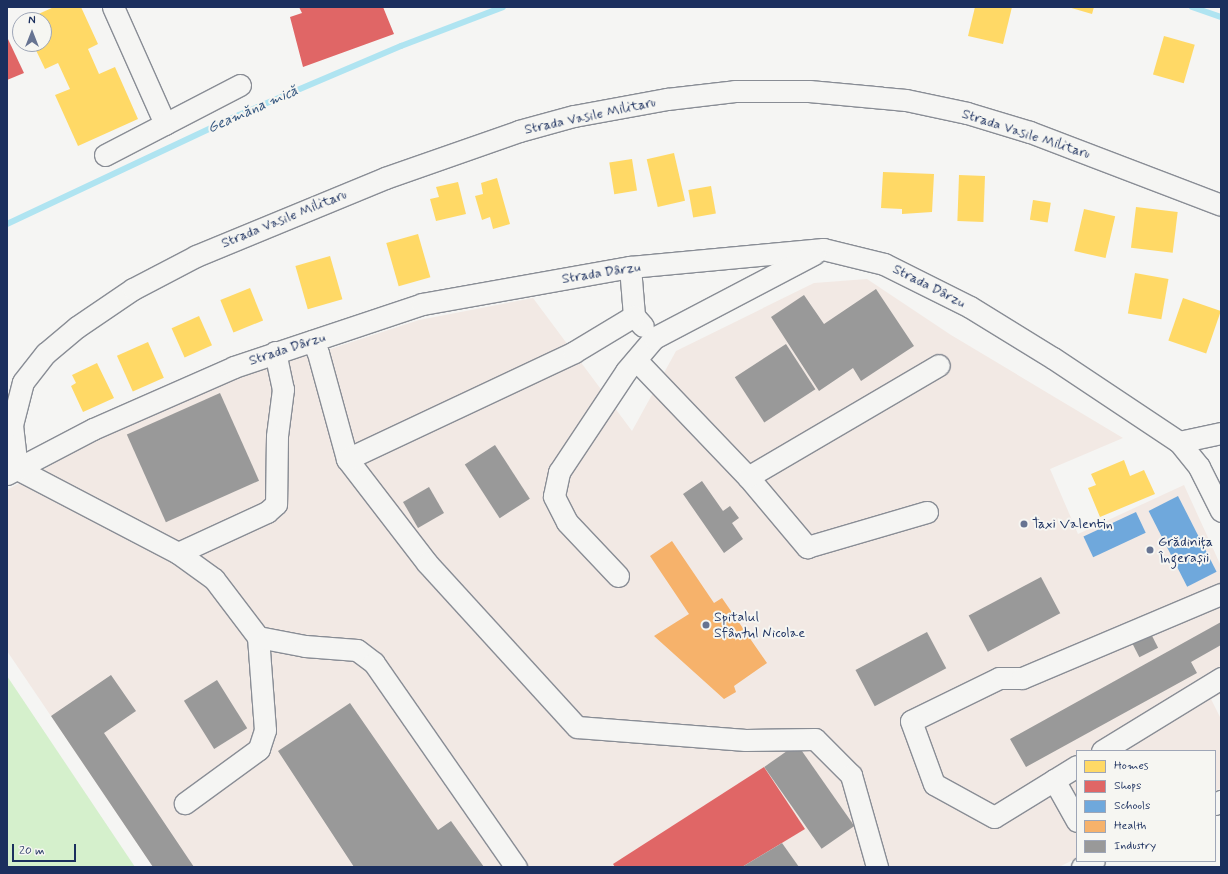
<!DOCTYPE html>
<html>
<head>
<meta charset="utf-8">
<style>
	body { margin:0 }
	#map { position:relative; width:1228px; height:874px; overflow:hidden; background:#f5f5f3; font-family:Mynerve,sans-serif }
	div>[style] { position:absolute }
	.built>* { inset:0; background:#f2e9e4 }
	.green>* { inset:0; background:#d5f0cc }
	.homes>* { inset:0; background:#ffd966; transform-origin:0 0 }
	.shops>* { inset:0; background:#e06666 }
	.schools>* { inset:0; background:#6fa8dc; transform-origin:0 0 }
	.health>* { inset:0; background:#f6b26b }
	.industry>* { inset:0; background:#999; transform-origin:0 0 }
	.stream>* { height:6px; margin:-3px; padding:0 3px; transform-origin:3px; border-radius:3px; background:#afe4f1 }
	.roads { filter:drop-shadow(1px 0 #898d95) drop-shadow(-1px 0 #898d95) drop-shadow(0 1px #898d95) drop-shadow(0 -1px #898d95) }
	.minor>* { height:21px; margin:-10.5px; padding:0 10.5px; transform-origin:10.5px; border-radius:10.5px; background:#f5f5f3 }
	.dots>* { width:11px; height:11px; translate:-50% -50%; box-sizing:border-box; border:2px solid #f6f6f2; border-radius:50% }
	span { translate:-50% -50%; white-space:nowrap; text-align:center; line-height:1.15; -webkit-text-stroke:4px #f6f6f2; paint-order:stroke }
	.street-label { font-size:14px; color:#1b2f5e }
	.poi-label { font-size:14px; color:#1b2f5e }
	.left { translate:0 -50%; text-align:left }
	.water-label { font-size:15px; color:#385a82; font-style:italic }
	.frame { position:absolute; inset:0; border:8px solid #1b2f5e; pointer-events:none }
	.legend { position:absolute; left:1076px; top:750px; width:140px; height:112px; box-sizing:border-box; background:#f6f6f2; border:1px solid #9ea6b7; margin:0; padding:5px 7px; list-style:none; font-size:12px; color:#1b2f5e }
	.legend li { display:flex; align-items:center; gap:8px; height:20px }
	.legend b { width:20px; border:1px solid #9ea6b7 }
	.north { position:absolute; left:12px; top:12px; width:40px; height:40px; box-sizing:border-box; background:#f6f6f2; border:1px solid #9ea6b7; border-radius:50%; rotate:0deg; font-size:11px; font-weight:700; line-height:16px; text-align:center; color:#1b2f5e }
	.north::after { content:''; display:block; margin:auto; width:14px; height:18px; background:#677492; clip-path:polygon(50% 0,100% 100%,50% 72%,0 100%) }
	.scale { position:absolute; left:12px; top:844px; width:64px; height:18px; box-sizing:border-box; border:2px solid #1b2f5e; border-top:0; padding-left:5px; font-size:12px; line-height:14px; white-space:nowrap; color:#1b2f5e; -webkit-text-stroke:3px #f6f6f2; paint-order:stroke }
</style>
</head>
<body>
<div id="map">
	<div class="built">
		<div style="clip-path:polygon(867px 279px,951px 335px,1123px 438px,1050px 469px,1078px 534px,1184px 485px,1221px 566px,1221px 694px,1211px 699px,1221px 719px,1221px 788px,1215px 791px,1215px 751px,1077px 751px,1077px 858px,1059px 867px,153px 867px,7px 651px,7px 490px,81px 448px,214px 386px,279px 363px,318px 353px,419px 320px,533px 298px,632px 431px,676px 351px,814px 283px)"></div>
	</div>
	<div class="green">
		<div style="clip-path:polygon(7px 676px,135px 867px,7px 867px)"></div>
	</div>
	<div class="homes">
		<div style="clip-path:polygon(54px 7px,81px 7px,98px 44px,88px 49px,99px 74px,115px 67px,138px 119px,78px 146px,55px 95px,70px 89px,58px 63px,45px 69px,33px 44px,44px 44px,44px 20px,25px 20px)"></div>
		<div style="clip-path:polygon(975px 7px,1012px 7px,1003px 44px,968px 36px)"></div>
		<div style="clip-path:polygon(1068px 7px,1094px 7px,1092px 14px)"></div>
		<div style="left:1164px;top:36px;width:32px;height:40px;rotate:16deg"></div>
		<div style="left:674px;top:153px;width:49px;height:28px;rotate:77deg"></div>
		<div style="left:632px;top:159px;width:32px;height:23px;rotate:81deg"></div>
		<div style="clip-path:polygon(883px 172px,934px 174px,932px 212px,902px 214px,902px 209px,881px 208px)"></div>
		<div style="left:959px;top:175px;width:26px;height:46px;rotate:2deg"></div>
		<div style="clip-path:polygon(497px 178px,510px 224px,493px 229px,490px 217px,482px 220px,475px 196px,483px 194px,481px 183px)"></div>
		<div style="clip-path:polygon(458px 182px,466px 214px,436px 221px,430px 199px,439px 197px,436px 187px)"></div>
		<div style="left:711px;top:186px;width:28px;height:23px;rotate:80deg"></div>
		<div style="left:1033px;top:200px;width:18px;height:20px;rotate:9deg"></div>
		<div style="left:1136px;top:207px;width:42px;height:41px;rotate:7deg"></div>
		<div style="left:1084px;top:209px;width:32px;height:43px;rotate:13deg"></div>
		<div style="left:418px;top:234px;width:45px;height:33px;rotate:74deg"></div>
		<div style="left:330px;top:256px;width:45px;height:36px;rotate:74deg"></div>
		<div style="left:1135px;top:273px;width:34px;height:41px;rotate:10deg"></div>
		<div style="left:250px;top:288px;width:35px;height:32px;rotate:68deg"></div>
		<div style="left:1183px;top:298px;width:40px;height:45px;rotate:19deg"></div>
		<div style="left:199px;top:316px;width:32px;height:30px;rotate:66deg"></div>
		<div style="left:148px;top:342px;width:39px;height:34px;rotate:66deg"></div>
		<div style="clip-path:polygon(97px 363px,114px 398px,83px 412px,71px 386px,76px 383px,72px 375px)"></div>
		<div style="clip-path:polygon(1124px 460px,1130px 476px,1144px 470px,1155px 494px,1100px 517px,1088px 488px,1096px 485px,1091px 474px)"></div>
	</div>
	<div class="shops">
		<div style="clip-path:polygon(299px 7px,383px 7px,394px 34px,303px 67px,290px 17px,302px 13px)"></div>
		<div style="clip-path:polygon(7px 37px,24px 73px,7px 80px)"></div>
		<div style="clip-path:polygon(764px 767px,805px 829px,742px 867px,615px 867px,613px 864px)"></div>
	</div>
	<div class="schools">
		<div style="left:1178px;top:496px;width:85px;height:33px;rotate:63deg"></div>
		<div style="left:1136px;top:512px;width:23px;height:58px;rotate:65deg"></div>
	</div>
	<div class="health">
		<div style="clip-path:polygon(672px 541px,714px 603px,722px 598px,767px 663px,734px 686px,736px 692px,724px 699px,654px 636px,689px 614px,650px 556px)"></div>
	</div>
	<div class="industry">
		<div style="clip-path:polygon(876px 289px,914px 346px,861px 381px,853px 368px,819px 391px,771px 317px,804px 295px,824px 324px)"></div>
		<div style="left:786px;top:344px;width:54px;height:61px;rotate:57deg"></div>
		<div style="left:220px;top:393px;width:96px;height:102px;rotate:66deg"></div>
		<div style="left:495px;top:445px;width:64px;height:36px;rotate:57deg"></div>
		<div style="clip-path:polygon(702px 481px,723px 511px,730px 506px,739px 518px,732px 523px,743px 539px,724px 553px,683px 494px)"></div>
		<div style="left:429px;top:487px;width:30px;height:30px;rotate:60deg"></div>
		<div style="left:1041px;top:577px;width:41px;height:82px;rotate:62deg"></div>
		<div style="clip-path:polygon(1221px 622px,1221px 645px,1191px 662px,1197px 673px,1026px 767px,1010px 739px)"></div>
		<div style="left:1149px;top:630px;width:20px;height:21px;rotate:63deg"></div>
		<div style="left:927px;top:632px;width:41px;height:81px;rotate:62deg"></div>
		<div style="clip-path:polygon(111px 675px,136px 711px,104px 733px,194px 867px,153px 867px,51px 716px)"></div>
		<div style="left:217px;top:680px;width:57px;height:39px;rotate:58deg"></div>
		<div style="clip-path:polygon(350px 703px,438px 830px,451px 821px,484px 867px,354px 867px,278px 751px)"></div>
		<div style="left:797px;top:744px;width:100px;height:40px;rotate:55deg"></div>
		<div style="clip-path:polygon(782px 843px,799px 867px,742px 867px)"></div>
	</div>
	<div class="stream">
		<div style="left:1192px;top:7px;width:31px;rotate:19deg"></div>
		<div style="left:7px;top:224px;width:256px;rotate:-25.2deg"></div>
		<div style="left:239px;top:115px;width:176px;rotate:-23.1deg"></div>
		<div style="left:401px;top:46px;width:109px;rotate:-20.9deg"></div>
	</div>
	<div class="roads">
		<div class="minor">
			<div style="left:113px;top:7px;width:128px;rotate:66deg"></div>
			<div style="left:105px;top:155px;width:152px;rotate:-27.4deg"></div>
			<div style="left:630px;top:267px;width:49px;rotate:85.3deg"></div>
			<div style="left:634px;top:316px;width:13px;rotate:48deg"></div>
			<div style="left:312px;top:341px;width:13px;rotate:63deg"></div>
			<div style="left:318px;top:353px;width:110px;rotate:74.7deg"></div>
			<div style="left:347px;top:459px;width:131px;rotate:52.4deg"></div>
			<div style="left:427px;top:563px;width:222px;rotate:47.6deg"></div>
			<div style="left:577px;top:727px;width:169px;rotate:4.4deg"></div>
			<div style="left:745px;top:740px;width:70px;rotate:-0.8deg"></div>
			<div style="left:815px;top:739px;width:51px;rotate:45deg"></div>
			<div style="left:851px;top:775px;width:96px;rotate:74.2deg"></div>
			<div style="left:275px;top:352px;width:38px;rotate:78deg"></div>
			<div style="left:283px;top:389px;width:47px;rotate:97.3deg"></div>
			<div style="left:277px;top:436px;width:68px;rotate:90.8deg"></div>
			<div style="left:276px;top:504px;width:12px;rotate:138deg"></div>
			<div style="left:267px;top:512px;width:98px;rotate:155.3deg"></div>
			<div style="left:178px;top:553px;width:182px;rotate:-152.4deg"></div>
			<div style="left:17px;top:469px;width:44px;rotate:-96.5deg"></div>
			<div style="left:12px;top:425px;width:44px;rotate:-75.7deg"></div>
			<div style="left:23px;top:382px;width:37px;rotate:-52deg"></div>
			<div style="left:46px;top:353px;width:40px;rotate:-40deg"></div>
			<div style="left:77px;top:327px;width:68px;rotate:-34.2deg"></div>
			<div style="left:133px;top:289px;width:71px;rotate:-27.6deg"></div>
			<div style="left:196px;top:256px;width:204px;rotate:-22.4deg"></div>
			<div style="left:385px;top:178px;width:142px;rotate:-19.3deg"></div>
			<div style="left:519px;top:131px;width:57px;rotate:-15.3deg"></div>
			<div style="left:574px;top:116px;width:95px;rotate:-10.4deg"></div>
			<div style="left:667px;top:99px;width:68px;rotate:-6.7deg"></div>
			<div style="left:735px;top:91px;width:74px"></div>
			<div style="left:809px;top:91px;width:97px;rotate:5.3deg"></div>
			<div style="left:906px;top:100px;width:62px;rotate:12deg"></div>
			<div style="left:967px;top:113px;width:66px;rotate:16.8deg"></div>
			<div style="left:1030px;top:132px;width:204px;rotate:20.9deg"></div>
			<div style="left:636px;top:360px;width:162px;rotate:46.3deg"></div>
			<div style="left:748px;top:477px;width:92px;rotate:49.9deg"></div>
			<div style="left:807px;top:547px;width:125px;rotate:-16.3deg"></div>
			<div style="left:1179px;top:442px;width:32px;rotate:51deg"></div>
			<div style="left:1199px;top:467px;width:49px;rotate:63.4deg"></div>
			<div style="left:347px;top:459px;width:251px;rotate:-25.2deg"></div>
			<div style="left:574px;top:352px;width:70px;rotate:-31deg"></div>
			<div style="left:7px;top:474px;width:97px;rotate:-27.6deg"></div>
			<div style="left:93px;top:429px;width:154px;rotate:-23.7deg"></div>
			<div style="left:234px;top:367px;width:198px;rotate:-18.5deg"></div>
			<div style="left:422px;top:304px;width:211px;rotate:-10.1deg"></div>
			<div style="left:630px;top:267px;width:194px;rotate:-5.3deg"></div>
			<div style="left:823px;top:249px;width:63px;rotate:13.8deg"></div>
			<div style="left:884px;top:264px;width:96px;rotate:26.6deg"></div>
			<div style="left:970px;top:307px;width:97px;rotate:31.6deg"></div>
			<div style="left:1053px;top:358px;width:151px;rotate:33.7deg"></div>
			<div style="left:1179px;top:442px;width:43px;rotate:-12.1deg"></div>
			<div style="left:748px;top:477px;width:221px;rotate:-30.4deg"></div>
			<div style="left:178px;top:553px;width:44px;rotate:35.8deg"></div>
			<div style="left:214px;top:579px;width:73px;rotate:52.8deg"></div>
			<div style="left:258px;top:637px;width:93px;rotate:85.7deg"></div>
			<div style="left:265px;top:730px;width:20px;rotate:108deg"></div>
			<div style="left:259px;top:749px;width:92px;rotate:143.9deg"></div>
			<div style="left:618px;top:576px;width:74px;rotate:-133.4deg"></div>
			<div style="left:567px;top:522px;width:29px;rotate:-117deg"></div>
			<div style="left:554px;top:496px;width:25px;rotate:-78deg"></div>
			<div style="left:559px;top:472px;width:121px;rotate:-56.4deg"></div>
			<div style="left:626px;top:371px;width:43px;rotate:-49.7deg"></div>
			<div style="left:654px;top:338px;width:181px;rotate:-27.7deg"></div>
			<div style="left:258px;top:637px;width:48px;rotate:10.8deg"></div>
			<div style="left:305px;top:646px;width:52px;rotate:4.4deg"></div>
			<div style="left:357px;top:650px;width:21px;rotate:37deg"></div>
			<div style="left:374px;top:663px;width:249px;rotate:55.2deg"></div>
			<div style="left:1102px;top:751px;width:140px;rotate:-31.5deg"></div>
			<div style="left:1077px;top:766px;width:97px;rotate:148.4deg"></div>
			<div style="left:994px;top:817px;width:68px;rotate:-151.2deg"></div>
			<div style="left:934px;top:784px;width:67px;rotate:-110.1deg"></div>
			<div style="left:911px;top:721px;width:98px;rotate:-26deg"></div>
			<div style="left:999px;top:678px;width:23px"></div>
			<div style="left:1022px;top:678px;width:216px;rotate:-22.9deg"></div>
			<div style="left:1054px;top:780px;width:47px;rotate:60.7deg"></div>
			<div style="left:1215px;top:804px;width:7px;rotate:-27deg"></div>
			<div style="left:1082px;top:867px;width:13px;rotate:-27deg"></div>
		</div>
	</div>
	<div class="dots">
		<div style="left:1024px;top:524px;background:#677492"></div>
		<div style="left:1150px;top:550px;background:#677492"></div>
		<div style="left:706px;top:625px;background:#677492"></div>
	</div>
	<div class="street-label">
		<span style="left:590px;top:116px;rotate:-12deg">Strada Vasile Militaru</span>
		<span style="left:1026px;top:134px;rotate:18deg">Strada Vasile Militaru</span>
		<span style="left:284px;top:219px;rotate:-22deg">Strada Vasile Militaru</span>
		<span style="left:601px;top:273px;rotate:-9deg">Strada Dârzu</span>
		<span style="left:929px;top:286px;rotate:27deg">Strada Dârzu</span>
		<span style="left:287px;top:349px;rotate:-18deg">Strada Dârzu</span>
	</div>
	<div class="poi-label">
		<span class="left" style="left:1032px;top:524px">Taxi Valentin</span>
		<span class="left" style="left:1158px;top:550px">Grădinița<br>Îngerașii</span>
		<span class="left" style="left:714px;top:625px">Spitalul<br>Sfântul Nicolae</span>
	</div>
	<div class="water-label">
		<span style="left:253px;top:110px;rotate:-24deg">Geamăna mică</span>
	</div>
	<div class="frame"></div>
	<ul class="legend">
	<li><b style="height:11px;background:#ffd966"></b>Homes</li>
	<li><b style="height:11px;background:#e06666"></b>Shops</li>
	<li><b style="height:11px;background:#6fa8dc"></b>Schools</li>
	<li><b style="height:11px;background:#f6b26b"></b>Health</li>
	<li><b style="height:11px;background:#999"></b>Industry</li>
	</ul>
	<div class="north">N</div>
	<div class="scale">20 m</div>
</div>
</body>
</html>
